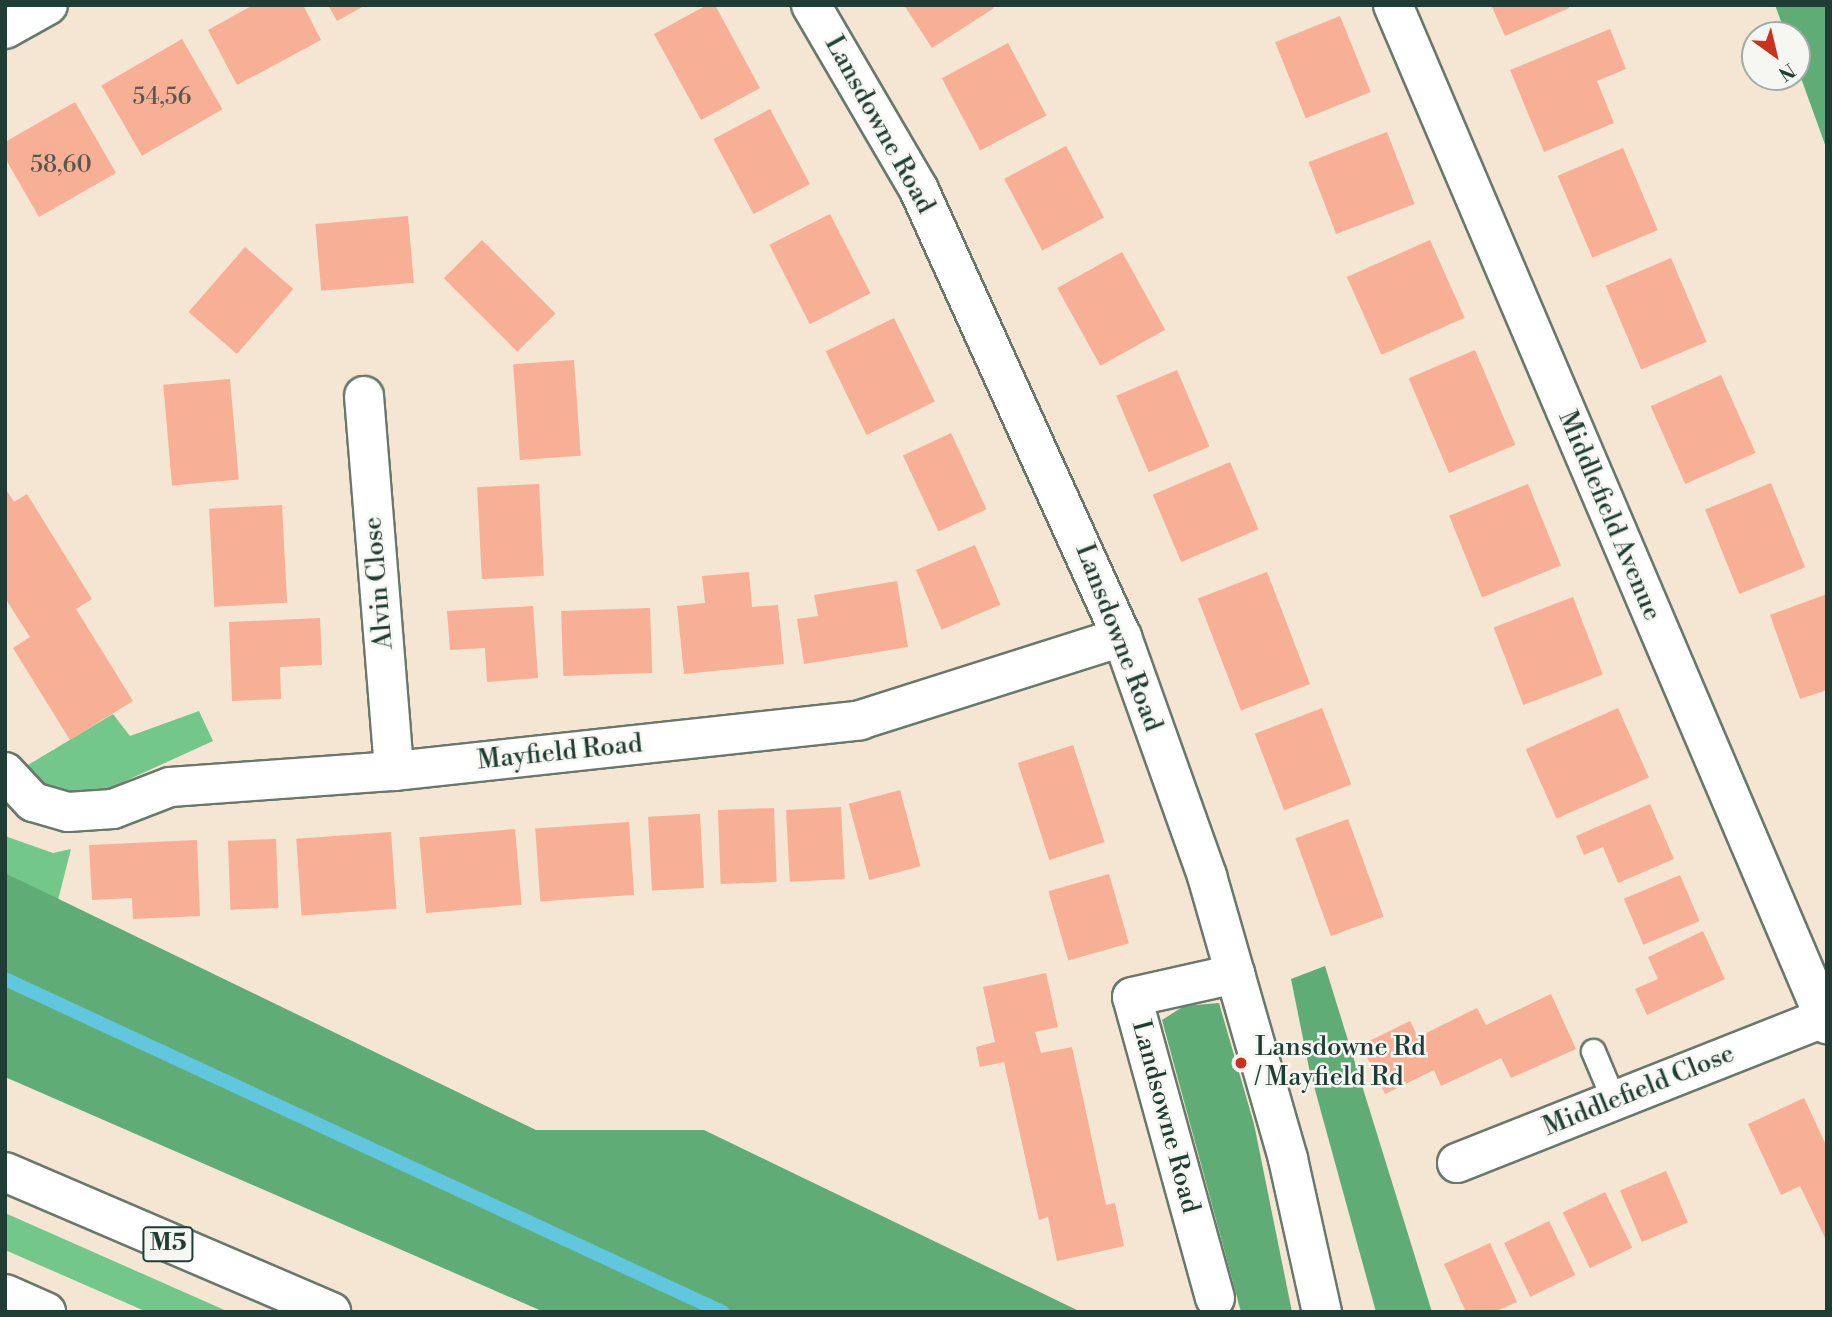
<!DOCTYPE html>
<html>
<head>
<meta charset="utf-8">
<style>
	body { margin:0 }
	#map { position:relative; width:1832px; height:1317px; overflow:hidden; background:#f4e6d3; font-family:"Libre Bodoni",serif }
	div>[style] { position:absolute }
	.green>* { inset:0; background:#74c78a }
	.forest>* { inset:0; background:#5fac76 }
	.stream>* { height:14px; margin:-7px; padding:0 7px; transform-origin:7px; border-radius:7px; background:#61c7de }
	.building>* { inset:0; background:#f7af95; transform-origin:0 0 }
	.roads { filter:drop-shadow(2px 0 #6a786c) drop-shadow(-2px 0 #6a786c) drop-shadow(0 2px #6a786c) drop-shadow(0 -2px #6a786c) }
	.service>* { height:23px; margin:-11.5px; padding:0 11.5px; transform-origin:11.5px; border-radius:11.5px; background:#fff }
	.minor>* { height:38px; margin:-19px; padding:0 19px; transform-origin:19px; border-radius:19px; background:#fff }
	.tertiary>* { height:38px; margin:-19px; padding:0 19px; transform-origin:19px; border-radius:19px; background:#fff }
	.motorway>* { height:38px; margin:-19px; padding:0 19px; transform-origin:19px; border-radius:19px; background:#fff }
	.dots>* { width:19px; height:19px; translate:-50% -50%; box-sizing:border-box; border:4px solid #f6f6f2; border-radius:50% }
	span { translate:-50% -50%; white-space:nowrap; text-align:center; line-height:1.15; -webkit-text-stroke:5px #f6f6f2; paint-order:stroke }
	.number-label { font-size:23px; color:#555a4c }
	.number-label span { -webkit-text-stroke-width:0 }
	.shield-label span { padding:2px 5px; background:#f6f6f2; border:2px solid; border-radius:5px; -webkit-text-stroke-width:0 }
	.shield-label { font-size:24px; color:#1f3d34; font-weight:700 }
	.street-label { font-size:26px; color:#1f3d34 }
	.poi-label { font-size:26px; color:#1f3d34 }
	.left { translate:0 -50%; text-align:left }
	.frame { position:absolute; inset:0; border:7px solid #1f3d34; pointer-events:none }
	.north { position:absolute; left:1741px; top:21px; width:70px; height:70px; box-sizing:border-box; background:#f6f6f2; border:2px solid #a0aca6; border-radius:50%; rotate:146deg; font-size:19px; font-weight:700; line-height:28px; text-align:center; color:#1f3d34 }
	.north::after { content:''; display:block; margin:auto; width:24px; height:32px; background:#c8321e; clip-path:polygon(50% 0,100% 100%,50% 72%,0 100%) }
</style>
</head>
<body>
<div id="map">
	<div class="green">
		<div style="clip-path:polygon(199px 711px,213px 741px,99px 793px,73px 797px,51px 791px,23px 768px,113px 714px,130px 736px)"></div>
		<div style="clip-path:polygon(5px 836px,53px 853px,71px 849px,58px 900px,5px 873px)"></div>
		<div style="clip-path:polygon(5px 1213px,229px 1312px,147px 1312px,5px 1250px)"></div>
	</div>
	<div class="forest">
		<div style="clip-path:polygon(1775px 5px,1827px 5px,1827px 150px,1797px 67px,1797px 35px,1786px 35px)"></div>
		<div style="clip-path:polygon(5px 873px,536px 1130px,704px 1130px,1081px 1312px,544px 1312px,5px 1077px)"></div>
		<div style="clip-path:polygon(1325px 966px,1404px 1221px,1432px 1312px,1376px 1312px,1309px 1068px,1291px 979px)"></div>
		<div style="clip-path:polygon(1219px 1003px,1254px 1124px,1292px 1312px,1241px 1312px,1162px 1020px,1184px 1006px)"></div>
	</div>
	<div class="stream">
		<div style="left:5px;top:979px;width:791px;rotate:24.91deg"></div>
	</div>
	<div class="building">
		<div style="clip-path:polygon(253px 5px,303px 5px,321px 40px,237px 85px,208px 30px)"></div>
		<div style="clip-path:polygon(328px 5px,366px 5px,337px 21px)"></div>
		<div style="clip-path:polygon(707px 5px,715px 5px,760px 88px,701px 120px,654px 34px)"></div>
		<div style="clip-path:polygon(904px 5px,992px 5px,994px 8px,932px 48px)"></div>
		<div style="clip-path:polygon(1491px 5px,1568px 5px,1569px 8px,1505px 36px)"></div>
		<div style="left:1340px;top:16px;width:82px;height:70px;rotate:68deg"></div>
		<div style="clip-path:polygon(1610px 29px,1626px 69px,1597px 81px,1614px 123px,1544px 152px,1510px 70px)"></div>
		<div style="left:182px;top:39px;width:81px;height:93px;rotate:60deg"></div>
		<div style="left:1008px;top:43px;width:82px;height:75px;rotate:62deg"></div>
		<div style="clip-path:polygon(75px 102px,116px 173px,39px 217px,5px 158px,5px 142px)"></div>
		<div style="left:770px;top:109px;width:85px;height:64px;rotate:62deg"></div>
		<div style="left:1387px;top:132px;width:77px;height:84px;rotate:69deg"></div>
		<div style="left:1066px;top:146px;width:81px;height:70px;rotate:62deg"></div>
		<div style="left:1623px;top:148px;width:89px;height:71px;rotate:67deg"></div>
		<div style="left:830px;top:214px;width:89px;height:68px;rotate:63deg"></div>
		<div style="left:408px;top:216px;width:67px;height:93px;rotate:85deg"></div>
		<div style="left:482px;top:240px;width:104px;height:54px;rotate:45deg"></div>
		<div style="left:1430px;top:240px;width:85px;height:91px;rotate:66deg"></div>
		<div style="left:245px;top:247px;width:64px;height:86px;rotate:41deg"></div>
		<div style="left:1122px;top:252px;width:89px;height:74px;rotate:61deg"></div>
		<div style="left:1671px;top:258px;width:91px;height:71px;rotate:67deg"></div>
		<div style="left:894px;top:318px;width:93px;height:76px;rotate:64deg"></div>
		<div style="left:1475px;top:350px;width:103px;height:72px;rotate:67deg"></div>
		<div style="left:574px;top:360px;width:96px;height:61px;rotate:86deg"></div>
		<div style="left:1177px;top:370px;width:83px;height:66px;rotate:67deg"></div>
		<div style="left:1721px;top:375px;width:85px;height:77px;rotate:66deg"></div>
		<div style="left:230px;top:379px;width:101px;height:67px;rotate:85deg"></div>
		<div style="left:951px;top:433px;width:84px;height:53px;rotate:65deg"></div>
		<div style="left:1230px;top:462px;width:73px;height:84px;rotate:67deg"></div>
		<div style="left:1771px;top:483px;width:91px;height:71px;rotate:68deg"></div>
		<div style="left:539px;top:484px;width:92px;height:62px;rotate:87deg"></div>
		<div style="left:1528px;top:484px;width:88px;height:85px;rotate:68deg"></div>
		<div style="clip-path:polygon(5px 488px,14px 502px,27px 494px,92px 599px,76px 609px,133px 701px,70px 740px,13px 648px,30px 637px,5px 598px)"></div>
		<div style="left:282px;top:505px;width:98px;height:73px;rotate:87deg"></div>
		<div style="left:975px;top:545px;width:65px;height:64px;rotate:67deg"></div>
		<div style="clip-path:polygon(749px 572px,752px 607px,778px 605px,784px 664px,684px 674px,677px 606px,705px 603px,702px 576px)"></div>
		<div style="left:1267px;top:572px;width:120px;height:74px;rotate:69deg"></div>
		<div style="clip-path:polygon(897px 581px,908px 647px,804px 664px,797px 619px,818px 616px,814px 595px)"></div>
		<div style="clip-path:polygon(1827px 594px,1827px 690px,1800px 699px,1770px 615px)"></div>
		<div style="left:1573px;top:597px;width:83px;height:85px;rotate:69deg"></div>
		<div style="clip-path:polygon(533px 606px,538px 678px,487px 682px,485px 648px,450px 650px,447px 611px)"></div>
		<div style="left:650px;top:608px;width:65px;height:89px;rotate:88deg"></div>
		<div style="clip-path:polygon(320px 618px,322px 665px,280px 667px,281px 699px,232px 701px,229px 622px)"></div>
		<div style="left:1322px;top:708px;width:82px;height:72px;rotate:69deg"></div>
		<div style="left:1618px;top:708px;width:76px;height:101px;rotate:66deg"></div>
		<div style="left:1073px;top:745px;width:102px;height:58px;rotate:72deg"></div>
		<div style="left:900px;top:790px;width:79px;height:53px;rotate:75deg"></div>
		<div style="clip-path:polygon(1650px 804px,1674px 859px,1618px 883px,1603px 847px,1584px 855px,1576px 836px)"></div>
		<div style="left:841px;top:807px;width:72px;height:55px;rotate:87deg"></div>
		<div style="left:774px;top:808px;width:74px;height:56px;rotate:88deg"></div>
		<div style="left:700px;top:814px;width:74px;height:52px;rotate:87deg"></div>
		<div style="left:1348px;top:819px;width:104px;height:56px;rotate:70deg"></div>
		<div style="left:629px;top:822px;width:73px;height:94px;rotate:86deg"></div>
		<div style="left:515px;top:829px;width:76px;height:96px;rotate:85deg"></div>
		<div style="left:391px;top:832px;width:77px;height:95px;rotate:86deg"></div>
		<div style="left:276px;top:839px;width:69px;height:48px;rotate:88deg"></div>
		<div style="clip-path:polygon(197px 840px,200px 916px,133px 919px,132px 898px,92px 900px,89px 845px)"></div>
		<div style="left:1109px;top:874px;width:72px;height:63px;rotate:74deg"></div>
		<div style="left:1680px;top:875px;width:50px;height:61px;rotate:67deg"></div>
		<div style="clip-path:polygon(1703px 931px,1725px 979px,1647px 1015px,1635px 989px,1658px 979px,1648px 957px)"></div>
		<div style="clip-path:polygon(1046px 973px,1058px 1027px,1035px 1032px,1041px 1053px,1072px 1047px,1106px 1205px,1115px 1203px,1124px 1246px,1057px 1261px,1048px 1217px,1039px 1220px,1004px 1062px,980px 1067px,976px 1047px,995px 1042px,983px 987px)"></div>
		<div style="clip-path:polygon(1551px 994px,1576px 1049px,1511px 1078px,1501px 1058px,1441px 1086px,1434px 1070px,1385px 1094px,1361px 1045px,1410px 1021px,1418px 1037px,1477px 1008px,1486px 1025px)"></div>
		<div style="clip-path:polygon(1804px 1098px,1827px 1147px,1827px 1242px,1800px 1186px,1781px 1195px,1748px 1124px)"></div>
		<div style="left:1666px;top:1171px;width:56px;height:50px;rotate:67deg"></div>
		<div style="left:1605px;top:1192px;width:62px;height:47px;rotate:64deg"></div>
		<div style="left:1549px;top:1221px;width:60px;height:50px;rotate:64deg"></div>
		<div style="clip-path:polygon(1490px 1243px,1517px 1302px,1494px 1312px,1466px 1312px,1444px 1264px)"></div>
	</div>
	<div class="roads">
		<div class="service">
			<div style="left:1593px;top:1051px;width:54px;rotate:67.2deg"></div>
		</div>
		<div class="minor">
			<div style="left:1393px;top:5px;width:1108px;rotate:66.93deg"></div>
			<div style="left:364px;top:396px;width:376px;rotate:85.4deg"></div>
			<div style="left:5px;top:772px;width:41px;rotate:47deg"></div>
			<div style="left:33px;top:802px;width:36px;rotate:16deg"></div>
			<div style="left:68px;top:812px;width:45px;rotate:-3.8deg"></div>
			<div style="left:113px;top:809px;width:61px;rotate:-21.1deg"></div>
			<div style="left:170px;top:787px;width:225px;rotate:-4.1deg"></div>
			<div style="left:394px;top:771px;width:469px;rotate:-6.2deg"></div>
			<div style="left:860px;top:720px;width:275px;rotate:-17.6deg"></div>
			<div style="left:1457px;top:1163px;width:391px;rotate:-21.6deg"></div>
			<div style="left:1215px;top:1298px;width:312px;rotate:-105.4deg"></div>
			<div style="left:1132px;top:997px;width:106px;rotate:-12.6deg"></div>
		</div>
		<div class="tertiary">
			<div style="left:811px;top:5px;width:214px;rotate:59.7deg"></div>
			<div style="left:919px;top:190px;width:491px;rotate:65.6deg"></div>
			<div style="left:1122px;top:637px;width:254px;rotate:70.4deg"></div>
			<div style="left:1207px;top:876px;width:294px;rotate:74deg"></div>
			<div style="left:1288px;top:1159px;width:157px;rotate:77.5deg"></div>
			<div style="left:5px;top:29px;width:49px;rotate:-29.2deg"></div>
		</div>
		<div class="motorway">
			<div style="left:5px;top:1172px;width:355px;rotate:23.2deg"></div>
			<div style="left:5px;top:1294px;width:45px;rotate:23.7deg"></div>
		</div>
	</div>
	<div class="dots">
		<div style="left:1241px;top:1063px;background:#c8321e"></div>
	</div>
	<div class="number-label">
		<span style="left:162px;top:97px">54,56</span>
		<span style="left:61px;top:165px">58,60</span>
	</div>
	<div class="shield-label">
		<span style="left:168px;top:1244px">M5</span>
	</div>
	<div class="street-label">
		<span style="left:879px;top:125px;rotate:61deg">Lansdowne Road</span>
		<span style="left:1609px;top:516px;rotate:67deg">Middlefield Avenue</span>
		<span style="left:379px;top:583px;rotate:-95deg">Alvin Close</span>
		<span style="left:1118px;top:638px;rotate:69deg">Lansdowne Road</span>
		<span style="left:560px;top:753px;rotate:-6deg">Mayfield Road</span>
		<span style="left:1639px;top:1091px;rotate:-22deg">Middlefield Close</span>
		<span style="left:1165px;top:1117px;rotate:75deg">Landsowne Road</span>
	</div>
	<div class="poi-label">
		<span class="left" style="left:1255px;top:1063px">Lansdowne Rd<br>/ Mayfield Rd</span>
	</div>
	<div class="frame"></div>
	<div class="north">N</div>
</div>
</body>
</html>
